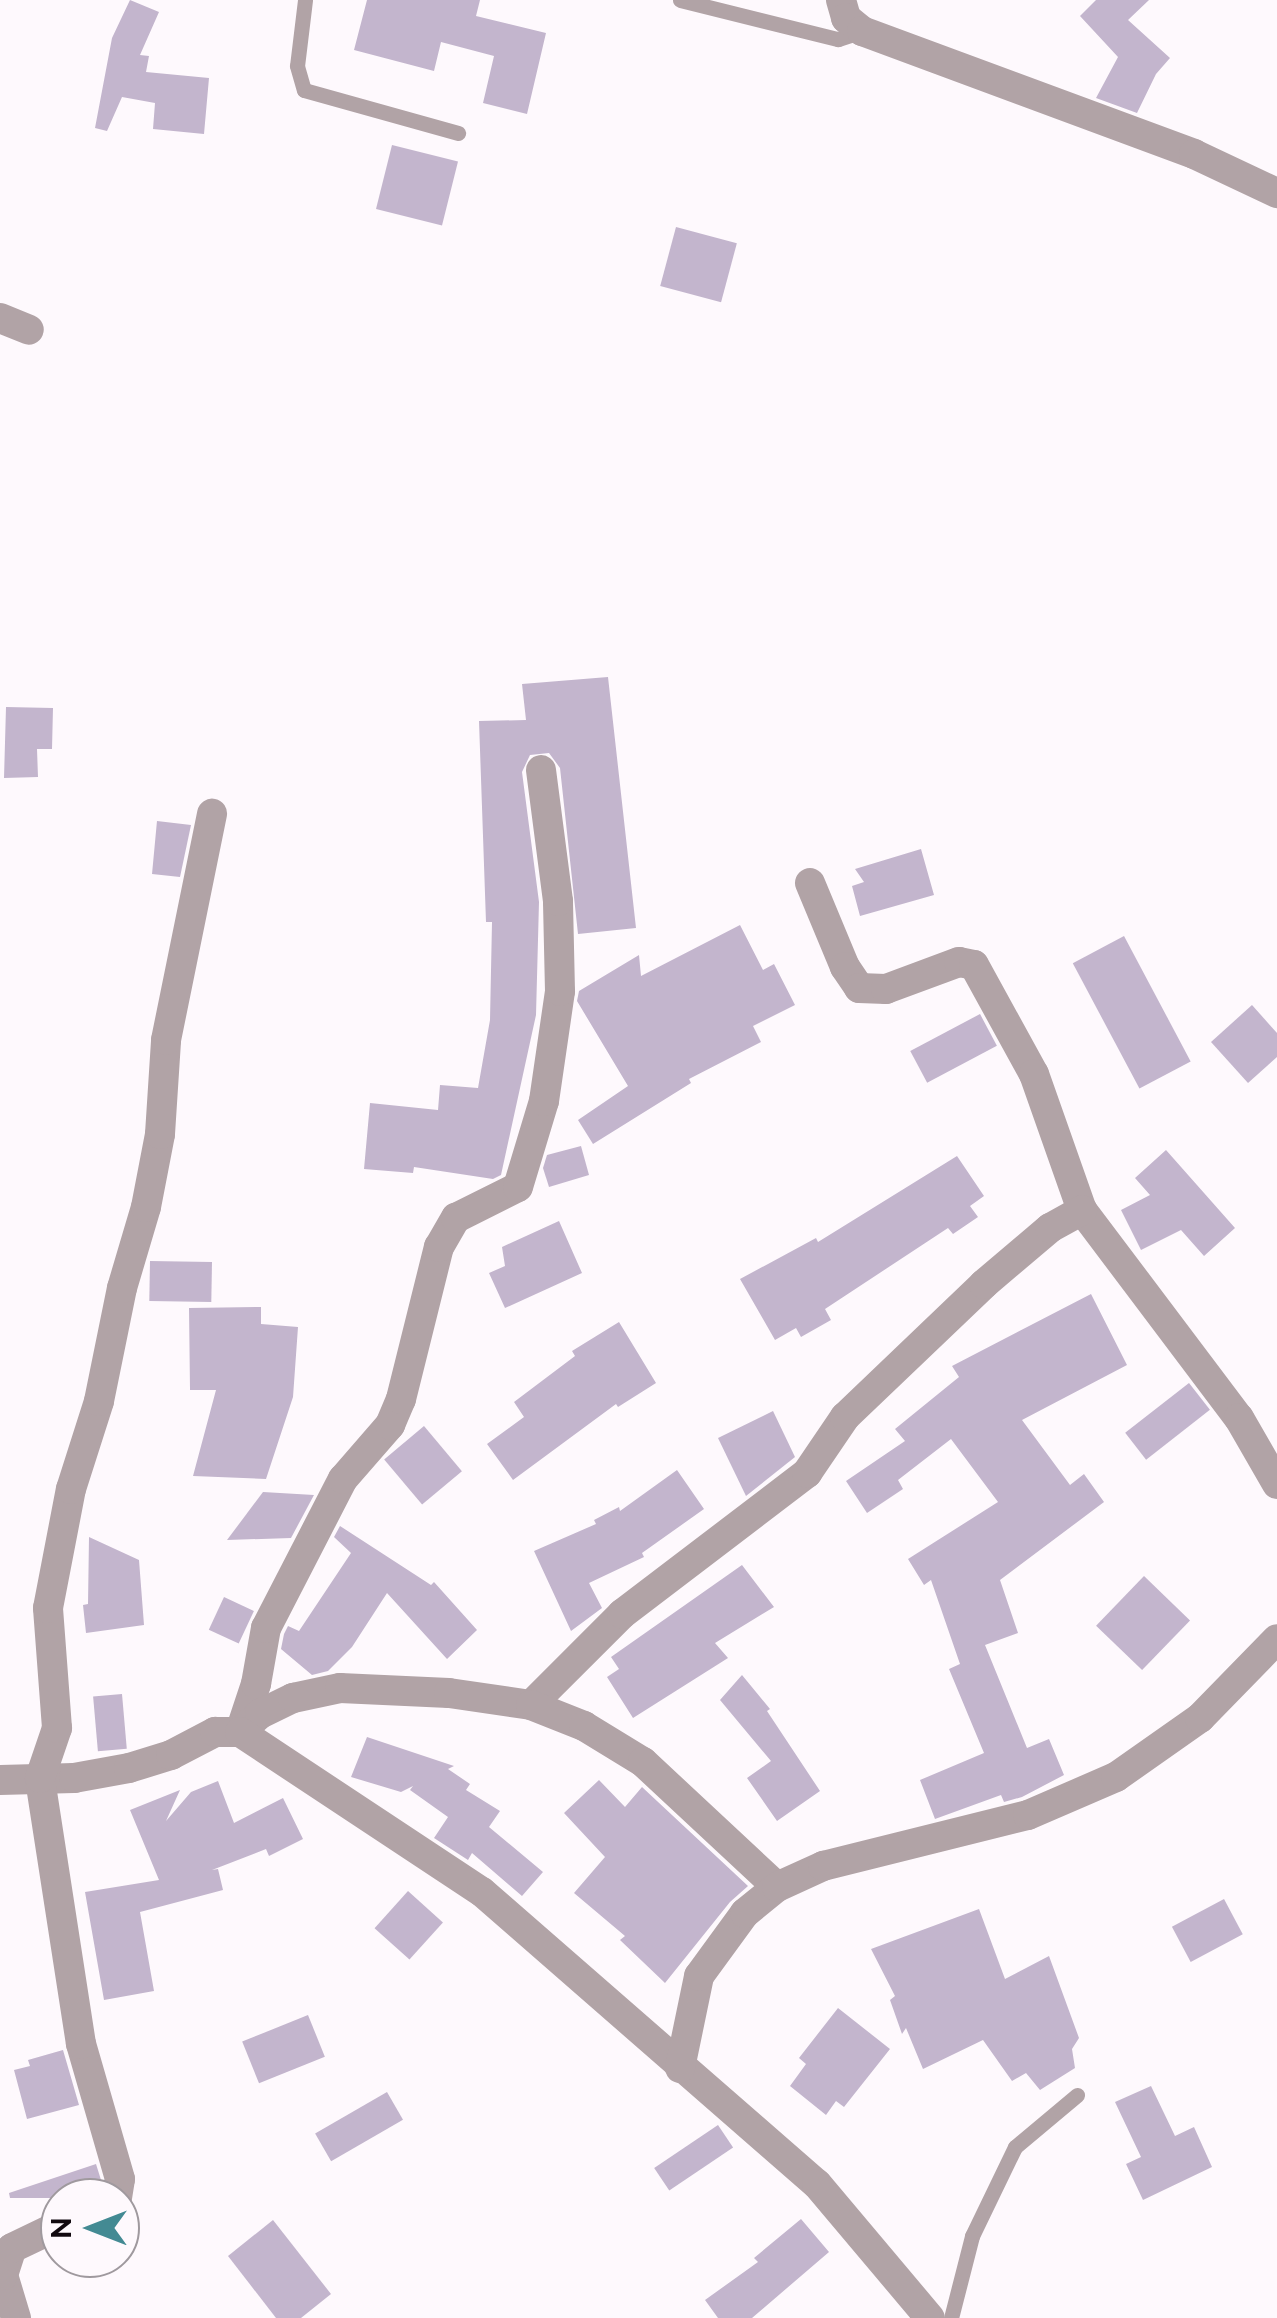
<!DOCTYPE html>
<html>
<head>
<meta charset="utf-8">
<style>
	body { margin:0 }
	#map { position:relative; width:1277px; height:2318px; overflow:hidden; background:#fef9fd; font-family:Raleway,sans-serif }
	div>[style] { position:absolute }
	.building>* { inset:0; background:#c3b5cd; transform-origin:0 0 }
	.service>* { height:15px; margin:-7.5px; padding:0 7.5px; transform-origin:7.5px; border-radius:7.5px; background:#b1a3a6 }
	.minor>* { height:30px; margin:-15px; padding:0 15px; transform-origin:15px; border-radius:15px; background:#b1a3a6 }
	span { translate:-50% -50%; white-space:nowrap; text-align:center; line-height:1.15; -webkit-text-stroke:10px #fef9fd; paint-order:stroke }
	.north { position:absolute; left:40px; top:2178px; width:100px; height:100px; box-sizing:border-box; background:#fef9fd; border:2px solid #9f999e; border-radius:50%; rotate:270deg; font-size:28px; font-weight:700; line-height:40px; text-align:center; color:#11090f }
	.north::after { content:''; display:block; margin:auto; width:35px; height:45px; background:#438a93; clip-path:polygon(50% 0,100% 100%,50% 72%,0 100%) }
</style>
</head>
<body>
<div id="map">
	<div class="building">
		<div style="clip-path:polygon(130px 0,159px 12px,140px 55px,149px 56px,146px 72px,209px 78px,204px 134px,153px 129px,155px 103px,122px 97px,107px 131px,95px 128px,112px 38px)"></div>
		<div style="clip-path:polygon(367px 0,480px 0,476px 16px,546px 33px,527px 114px,483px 103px,494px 56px,441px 42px,434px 71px,354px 50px)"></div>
		<div style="clip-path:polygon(1096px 0,1149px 0,1128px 20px,1170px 58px,1156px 74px,1137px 113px,1096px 98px,1118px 57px,1080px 16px)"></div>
		<div style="left:392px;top:145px;width:68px;height:66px;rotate:14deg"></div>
		<div style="left:676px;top:227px;width:63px;height:61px;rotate:15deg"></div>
		<div style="clip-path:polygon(608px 677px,636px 928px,578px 934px,560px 768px,549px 753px,530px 755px,522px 772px,539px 902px,536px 1015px,501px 1175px,493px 1179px,414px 1167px,413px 1173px,364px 1169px,370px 1103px,438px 1110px,440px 1085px,478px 1088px,490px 1020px,492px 922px,486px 922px,479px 721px,526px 720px,522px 684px)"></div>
		<div style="clip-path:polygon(6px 707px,53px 708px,52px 749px,37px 749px,38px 777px,4px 778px)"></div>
		<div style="clip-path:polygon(157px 821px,191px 825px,180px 877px,152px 874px)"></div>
		<div style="clip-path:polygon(921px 849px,934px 895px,860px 916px,852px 886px,864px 882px,855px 869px)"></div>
		<div style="clip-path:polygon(740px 925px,763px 970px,774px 964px,795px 1005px,753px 1026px,761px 1042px,689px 1079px,691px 1083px,593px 1144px,578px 1120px,628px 1086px,577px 1001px,579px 991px,639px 955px,641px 976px)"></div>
		<div style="left:1124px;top:936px;width:142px;height:58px;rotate:62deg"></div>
		<div style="clip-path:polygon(1252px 1005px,1277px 1033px,1277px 1057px,1248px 1083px,1211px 1042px)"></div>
		<div style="left:980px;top:1014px;width:36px;height:79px;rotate:62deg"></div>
		<div style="clip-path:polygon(581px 1146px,589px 1175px,549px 1187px,543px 1168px,547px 1155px)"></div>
		<div style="clip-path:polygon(1166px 1150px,1235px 1228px,1204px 1256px,1181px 1230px,1141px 1250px,1121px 1210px,1150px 1195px,1135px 1178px)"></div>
		<div style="clip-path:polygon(957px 1156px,984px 1196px,970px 1206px,978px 1217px,953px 1234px,948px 1228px,825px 1309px,831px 1320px,801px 1337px,796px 1328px,775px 1340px,740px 1279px,816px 1238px,818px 1242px)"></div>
		<div style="clip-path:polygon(559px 1221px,582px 1273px,505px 1308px,489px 1273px,505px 1266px,502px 1247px)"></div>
		<div style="left:150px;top:1261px;width:62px;height:40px;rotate:1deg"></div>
		<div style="clip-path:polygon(1091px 1294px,1127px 1365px,1022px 1420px,1070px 1485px,1084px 1474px,1104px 1502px,1000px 1580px,1018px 1633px,985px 1645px,1027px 1748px,1049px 1739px,1064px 1775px,1022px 1797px,1004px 1802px,1001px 1795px,935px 1819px,920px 1780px,984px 1753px,949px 1669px,960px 1664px,931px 1580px,924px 1585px,908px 1559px,998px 1502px,951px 1439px,898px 1480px,903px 1489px,867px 1513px,846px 1481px,905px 1441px,895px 1429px,959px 1377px,952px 1366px)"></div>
		<div style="clip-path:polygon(261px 1307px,261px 1324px,298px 1327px,293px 1397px,266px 1479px,193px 1476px,216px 1390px,190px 1390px,189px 1308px)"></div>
		<div style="clip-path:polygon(619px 1322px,656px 1383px,618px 1407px,616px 1404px,513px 1480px,487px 1444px,524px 1417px,514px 1402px,575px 1356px,572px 1351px)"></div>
		<div style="left:1189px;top:1383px;width:34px;height:81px;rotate:52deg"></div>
		<div style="clip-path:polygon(773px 1411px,795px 1457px,746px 1496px,718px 1438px)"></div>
		<div style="left:424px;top:1426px;width:59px;height:52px;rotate:50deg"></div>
		<div style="clip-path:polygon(677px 1470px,704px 1509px,642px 1553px,644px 1557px,589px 1583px,602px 1608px,571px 1631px,534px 1551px,596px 1524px,594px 1520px,619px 1507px,620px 1511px)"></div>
		<div style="clip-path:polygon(263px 1492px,314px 1495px,291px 1538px,227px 1540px)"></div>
		<div style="clip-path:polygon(340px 1526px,431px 1585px,434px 1582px,477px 1630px,447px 1659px,387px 1593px,352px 1647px,328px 1671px,312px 1675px,281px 1649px,284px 1634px,288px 1626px,299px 1631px,351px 1553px,334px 1537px)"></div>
		<div style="clip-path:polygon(89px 1537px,139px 1560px,144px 1625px,86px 1633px,83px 1605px,88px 1604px)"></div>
		<div style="clip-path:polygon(742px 1565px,774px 1607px,715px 1643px,728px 1658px,633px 1718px,607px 1677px,619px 1669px,611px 1657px)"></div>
		<div style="left:1144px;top:1576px;width:64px;height:69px;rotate:44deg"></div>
		<div style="left:224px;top:1597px;width:33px;height:36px;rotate:25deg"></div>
		<div style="clip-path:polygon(742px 1675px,770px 1709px,767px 1711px,820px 1791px,777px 1821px,747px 1778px,771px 1761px,720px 1700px)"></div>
		<div style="left:122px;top:1694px;width:55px;height:29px;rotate:85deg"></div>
		<div style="clip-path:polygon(367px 1737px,454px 1766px,448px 1769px,470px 1784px,466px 1790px,500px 1811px,489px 1827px,543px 1872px,522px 1896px,472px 1853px,468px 1860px,434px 1838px,448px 1817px,410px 1790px,413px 1786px,401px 1792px,351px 1777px)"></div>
		<div style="clip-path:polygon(599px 1780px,625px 1807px,642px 1787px,748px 1886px,730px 1902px,665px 1983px,620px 1940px,625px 1936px,574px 1893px,605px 1857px,564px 1813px)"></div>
		<div style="clip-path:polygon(218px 1781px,234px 1823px,283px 1798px,303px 1839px,269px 1856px,266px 1849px,212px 1870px,218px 1869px,223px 1890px,140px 1912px,154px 1991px,104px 2000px,85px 1892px,159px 1880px,130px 1810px,180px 1790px,166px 1821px,191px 1792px)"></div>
		<div style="left:408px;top:1891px;width:47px;height:50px;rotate:42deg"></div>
		<div style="left:1224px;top:1899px;width:40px;height:59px;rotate:62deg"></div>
		<div style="clip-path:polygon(979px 1909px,1005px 1979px,1049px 1956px,1079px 2038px,1072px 2049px,1075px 2068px,1040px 2090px,1026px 2073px,1012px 2081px,983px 2040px,923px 2069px,906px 2028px,902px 2034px,890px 2000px,895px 1996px,871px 1949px)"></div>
		<div style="clip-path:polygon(838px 2008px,890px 2049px,844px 2107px,836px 2101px,826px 2115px,790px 2086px,806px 2064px,799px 2058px)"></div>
		<div style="left:308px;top:2015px;width:45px;height:71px;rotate:68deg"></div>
		<div style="clip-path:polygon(63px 2050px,79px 2105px,27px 2119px,14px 2070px,30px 2066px,28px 2060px)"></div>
		<div style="clip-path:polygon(1151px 2086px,1175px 2136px,1194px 2127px,1212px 2167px,1143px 2200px,1126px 2164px,1141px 2157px,1115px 2102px)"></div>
		<div style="left:387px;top:2092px;width:32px;height:83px;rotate:60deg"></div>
		<div style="left:718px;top:2125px;width:27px;height:77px;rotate:56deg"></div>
		<div style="clip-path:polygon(96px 2164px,101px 2180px,99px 2198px,10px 2198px,9px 2193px)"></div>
		<div style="clip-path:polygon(801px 2219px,829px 2252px,752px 2318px,718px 2318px,705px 2300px,758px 2262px,754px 2258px)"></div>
		<div style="clip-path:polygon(273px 2220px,331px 2294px,301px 2318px,276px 2318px,228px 2256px)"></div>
	</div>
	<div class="service">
		<div style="left:305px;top:0;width:66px;rotate:96.9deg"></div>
		<div style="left:297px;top:66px;width:25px;rotate:74deg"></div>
		<div style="left:304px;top:90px;width:160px;rotate:15.6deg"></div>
		<div style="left:680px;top:0;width:163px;rotate:13.9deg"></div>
		<div style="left:838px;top:39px;width:25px;rotate:-18deg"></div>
		<div style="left:951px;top:2318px;width:85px;rotate:-75.6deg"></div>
		<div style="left:972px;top:2236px;width:99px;rotate:-64.2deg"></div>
		<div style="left:1015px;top:2147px;width:81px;rotate:-40deg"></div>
	</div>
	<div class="minor">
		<div style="left:841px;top:0;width:19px;rotate:74deg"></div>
		<div style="left:846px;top:18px;width:21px;rotate:39deg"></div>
		<div style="left:862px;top:31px;width:354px;rotate:20.3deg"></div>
		<div style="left:1194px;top:154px;width:92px;rotate:25.2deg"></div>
		<div style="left:0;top:318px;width:31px;rotate:22deg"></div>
		<div style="left:810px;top:883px;width:91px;rotate:67.4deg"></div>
		<div style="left:845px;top:967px;width:25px;rotate:56deg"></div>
		<div style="left:859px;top:988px;width:27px;rotate:2deg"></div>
		<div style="left:886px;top:989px;width:78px;rotate:-20.3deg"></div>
		<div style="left:959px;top:962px;width:15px;rotate:11deg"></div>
		<div style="left:974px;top:965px;width:124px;rotate:61.2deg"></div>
		<div style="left:1034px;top:1074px;width:144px;rotate:70.6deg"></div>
		<div style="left:1082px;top:1210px;width:261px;rotate:53deg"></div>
		<div style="left:1239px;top:1418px;width:76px;rotate:60.1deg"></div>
		<div style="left:531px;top:1705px;width:129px;rotate:-45deg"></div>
		<div style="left:622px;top:1614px;width:233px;rotate:-37.3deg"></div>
		<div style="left:807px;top:1473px;width:68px;rotate:-55.8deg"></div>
		<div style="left:845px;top:1417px;width:192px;rotate:-43.7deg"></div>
		<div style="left:984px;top:1284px;width:87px;rotate:-40.3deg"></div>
		<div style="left:1050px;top:1228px;width:37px;rotate:-29deg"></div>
		<div style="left:240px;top:1732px;width:51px;rotate:-71.6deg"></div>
		<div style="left:256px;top:1684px;width:57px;rotate:-79.9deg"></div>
		<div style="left:266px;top:1628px;width:168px;rotate:-62.7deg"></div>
		<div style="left:343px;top:1479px;width:72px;rotate:-49deg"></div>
		<div style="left:390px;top:1425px;width:28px;rotate:-67deg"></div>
		<div style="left:401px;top:1399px;width:157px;rotate:-76deg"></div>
		<div style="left:439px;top:1247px;width:34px;rotate:-60deg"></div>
		<div style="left:456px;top:1218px;width:69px;rotate:-26.6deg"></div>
		<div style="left:518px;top:1187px;width:90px;rotate:-73.2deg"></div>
		<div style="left:544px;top:1101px;width:111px;rotate:-81.7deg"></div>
		<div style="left:560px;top:991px;width:90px;rotate:-91.3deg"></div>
		<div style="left:558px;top:901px;width:132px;rotate:-97.4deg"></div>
		<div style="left:240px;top:1732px;width:27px;rotate:-42deg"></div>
		<div style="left:260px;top:1714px;width:37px;rotate:-26deg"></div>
		<div style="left:293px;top:1698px;width:48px;rotate:-12deg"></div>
		<div style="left:340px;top:1688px;width:109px;rotate:2.6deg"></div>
		<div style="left:449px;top:1693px;width:83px;rotate:8.3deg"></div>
		<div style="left:531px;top:1705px;width:57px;rotate:21.6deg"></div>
		<div style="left:584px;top:1726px;width:69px;rotate:31.4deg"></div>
		<div style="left:643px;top:1762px;width:183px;rotate:43deg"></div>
		<div style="left:0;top:1780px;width:74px;rotate:-1.5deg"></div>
		<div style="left:74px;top:1778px;width:56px;rotate:-10.3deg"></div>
		<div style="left:129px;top:1768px;width:44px;rotate:-17.2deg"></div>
		<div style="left:171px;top:1755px;width:50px;rotate:-27.6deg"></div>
		<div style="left:215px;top:1732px;width:25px"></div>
		<div style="left:240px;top:1732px;width:290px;rotate:33.5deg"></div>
		<div style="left:482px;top:1892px;width:444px;rotate:41.1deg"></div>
		<div style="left:817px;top:2184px;width:175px;rotate:49.9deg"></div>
		<div style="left:680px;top:2068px;width:94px;rotate:-78.3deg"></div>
		<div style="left:699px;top:1976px;width:78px;rotate:-53.9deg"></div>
		<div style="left:745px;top:1913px;width:41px;rotate:-39.1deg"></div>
		<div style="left:777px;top:1887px;width:51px;rotate:-24.5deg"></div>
		<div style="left:823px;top:1866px;width:211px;rotate:-14deg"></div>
		<div style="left:1028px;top:1815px;width:96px;rotate:-23.4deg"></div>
		<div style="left:1116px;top:1777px;width:103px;rotate:-35.1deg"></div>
		<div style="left:1200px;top:1718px;width:110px;rotate:-45.7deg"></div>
		<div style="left:117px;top:2198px;width:19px;rotate:-81deg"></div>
		<div style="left:120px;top:2179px;width:141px;rotate:-106.1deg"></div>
		<div style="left:81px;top:2044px;width:269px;rotate:-98.8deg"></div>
		<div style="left:40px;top:1778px;width:53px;rotate:-71.2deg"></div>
		<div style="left:57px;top:1728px;width:120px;rotate:-94.3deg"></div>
		<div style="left:48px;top:1608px;width:121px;rotate:-79.1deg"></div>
		<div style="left:71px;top:1489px;width:92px;rotate:-72.3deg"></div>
		<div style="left:99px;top:1401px;width:115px;rotate:-78.5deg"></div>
		<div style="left:122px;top:1288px;width:84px;rotate:-73.5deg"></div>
		<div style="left:146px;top:1207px;width:74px;rotate:-79.1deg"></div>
		<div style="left:160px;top:1134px;width:94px;rotate:-86.3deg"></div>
		<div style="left:166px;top:1040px;width:231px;rotate:-78.5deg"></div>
		<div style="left:16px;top:2318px;width:45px;rotate:-106.8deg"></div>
		<div style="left:3px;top:2275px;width:28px;rotate:-72deg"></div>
		<div style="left:12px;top:2248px;width:53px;rotate:-25.6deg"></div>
	</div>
	<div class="north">N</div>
</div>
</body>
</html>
